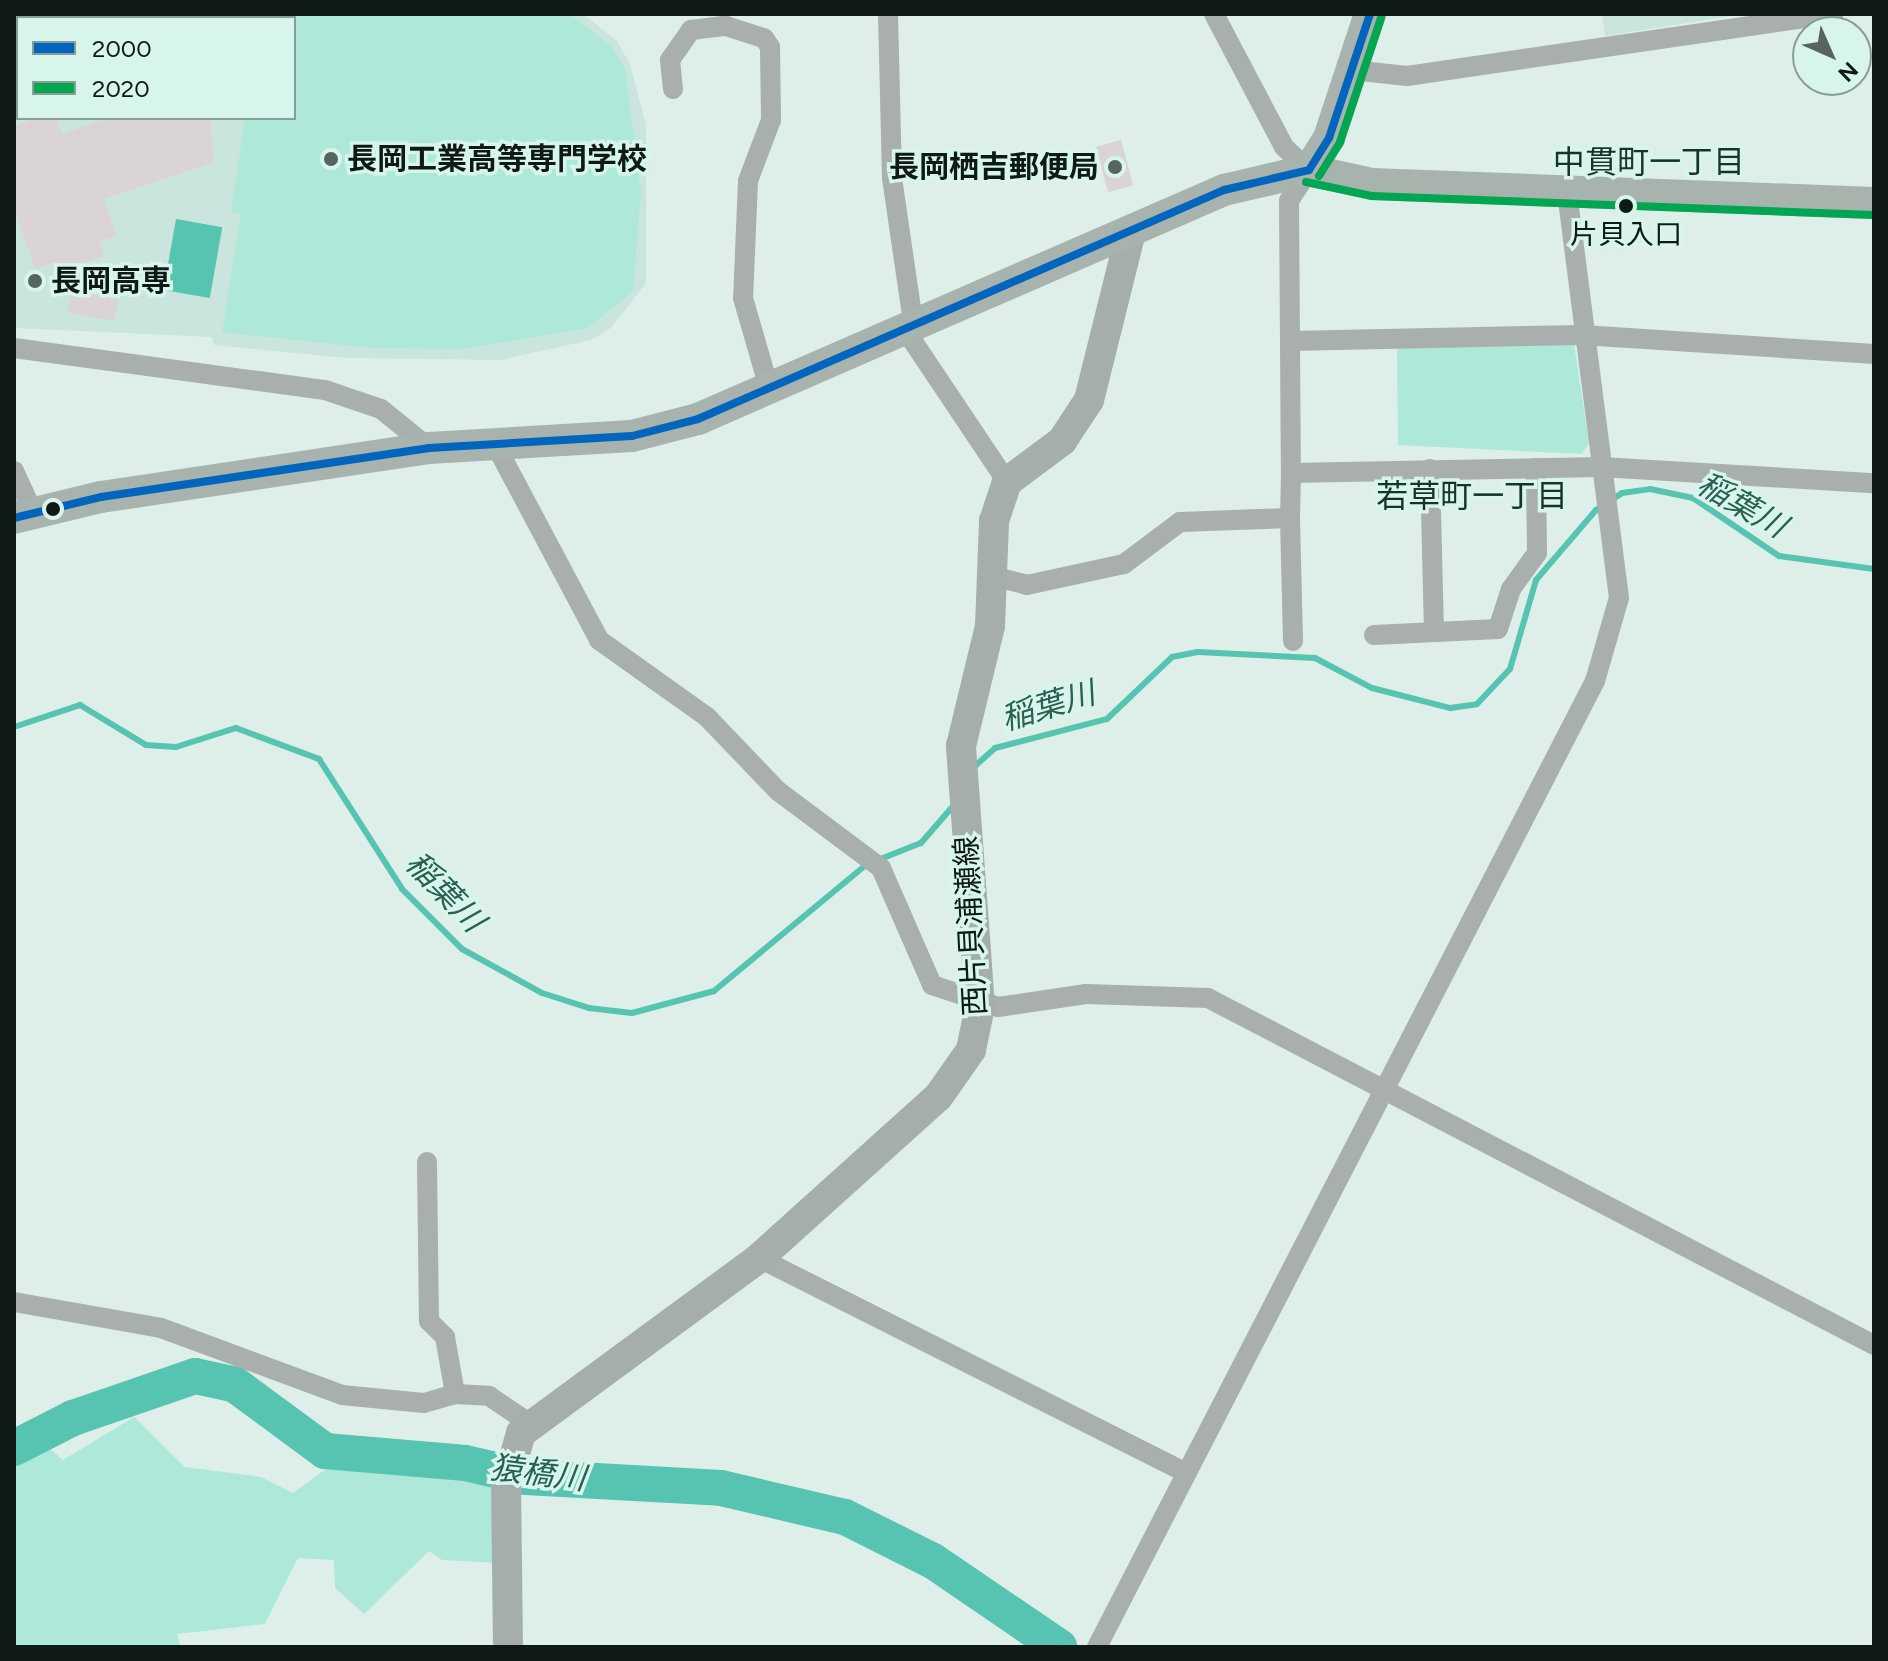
<!DOCTYPE html>
<html>
<head>
<meta charset="utf-8">
<style>
	body { margin:0 }
	#map { position:relative; width:1888px; height:1661px; overflow:hidden; background:#deefe9; font-family:Figtree,"Noto Sans JP",sans-serif }
	div>[style] { position:absolute }
	.built>* { inset:0; background:#c9e5dd }
	.green>* { inset:0; background:#ade8d8 }
	.water>* { inset:0; background:#56c4b0; transform-origin:0 0 }
	.stream>* { height:6px; margin:-3px; padding:0 3px; transform-origin:3px; border-radius:3px; background:#56c4b0 }
	.river>* { height:36px; margin:-18px; padding:0 18px; transform-origin:18px; border-radius:18px; background:#56c4b0 }
	.building>* { inset:0; background:#dbd4d4; transform-origin:0 0 }
	.minor>* { height:20px; margin:-10px; padding:0 10px; transform-origin:10px; border-radius:10px; background:#a8afad }
	.secondary>* { height:30px; margin:-15px; padding:0 15px; transform-origin:15px; border-radius:15px; background:#a6aeac }
	.primary>* { height:32px; margin:-16px; padding:0 16px; transform-origin:16px; border-radius:16px; background:#a8b3ae }
	.bus-1>* { height:8px; margin:-4px; padding:0 4px; transform-origin:4px; border-radius:4px; background:#0065bd }
	.bus-2>* { height:8px; margin:-4px; padding:0 4px; transform-origin:4px; border-radius:4px; background:#00a651 }
	.dots>* { width:22px; height:22px; translate:-50% -50%; box-sizing:border-box; border:4px solid #d8f5ec; border-radius:50% }
	span { translate:-50% -50%; white-space:nowrap; text-align:center; line-height:1.15; -webkit-text-stroke:7px #d8f5ec; paint-order:stroke }
	.bus-label { font-size:28px; color:#0f1916 }
	.poi-label { font-size:30px; color:#0f1916; font-weight:700 }
	.left { translate:0 -50%; text-align:left }
	.right { translate:-100% -50%; text-align:right }
	.street-label { font-size:30px; color:#0f1916 }
	.neighbourhood-label { font-size:32px; color:#19322b }
	.water-label { font-size:32px; color:#2a6053; font-style:italic }
	.frame { position:absolute; inset:0; border:16px solid #0f1916; pointer-events:none }
	.legend { position:absolute; left:16px; top:16px; width:280px; height:104px; box-sizing:border-box; background:#d8f5ec; border:2px solid #889d96; margin:0; padding:10px 14px; list-style:none; font-size:24px; color:#0f1916 }
	.legend li { display:flex; align-items:center; gap:16px; height:40px }
	.legend b { width:40px; border:2px solid #889d96 }
	.north { position:absolute; left:1792px; top:16px; width:80px; height:80px; box-sizing:border-box; background:#d8f5ec; border:2px solid #889d96; border-radius:50%; rotate:135deg; font-size:22px; font-weight:700; line-height:32px; text-align:center; color:#0f1916 }
	.north::after { content:''; display:block; margin:auto; width:28px; height:36px; background:#576460; clip-path:polygon(50% 0,100% 100%,50% 72%,0 100%) }
</style>
</head>
<body>
<div id="map">
	<div class="built">
		<div style="clip-path:polygon(evenodd,14px 14px,583px 14px,617px 41px,630px 64px,646px 125px,646px 283px,611px 328px,591px 340px,500px 360px,346px 358px,214px 345px,212px 337px,14px 328px,14px 14px,18px 18px,294px 18px,294px 118px,18px 118px,18px 18px)"></div>
		<div style="clip-path:polygon(1602px 14px,1744px 14px,1605px 36px)"></div>
	</div>
	<div class="green">
		<div style="clip-path:polygon(260px 14px,569px 14px,611px 46px,625px 69px,641px 192px,633px 291px,588px 328px,464px 349px,372px 348px,222px 332px,241px 214px,231px 212px,245px 118px,294px 118px,294px 18px)"></div>
		<div style="clip-path:polygon(1574px 344px,1589px 443px,1582px 454px,1398px 445px,1397px 347px)"></div>
		<div style="clip-path:polygon(134px 1417px,185px 1467px,261px 1477px,293px 1493px,337px 1461px,485px 1477px,497px 1499px,499px 1563px,442px 1560px,429px 1551px,364px 1614px,335px 1588px,334px 1560px,298px 1558px,265px 1624px,177px 1634px,181px 1647px,14px 1647px,14px 1434px,25px 1428px,63px 1460px)"></div>
	</div>
	<div class="water">
		<div style="left:176px;top:219px;width:47px;height:72px;rotate:10deg"></div>
	</div>
	<div class="stream">
		<div style="left:14px;top:727px;width:70px;rotate:-18.4deg"></div>
		<div style="left:80px;top:705px;width:77px;rotate:31.2deg"></div>
		<div style="left:146px;top:745px;width:30px;rotate:4deg"></div>
		<div style="left:176px;top:747px;width:63px;rotate:-17.6deg"></div>
		<div style="left:236px;top:728px;width:89px;rotate:20.5deg"></div>
		<div style="left:319px;top:759px;width:154px;rotate:57.4deg"></div>
		<div style="left:402px;top:889px;width:85px;rotate:45deg"></div>
		<div style="left:462px;top:949px;width:91px;rotate:28.8deg"></div>
		<div style="left:542px;top:993px;width:49px;rotate:17.7deg"></div>
		<div style="left:589px;top:1008px;width:43px;rotate:6.6deg"></div>
		<div style="left:632px;top:1013px;width:85px;rotate:-15deg"></div>
		<div style="left:714px;top:991px;width:200px;rotate:-39.7deg"></div>
		<div style="left:974px;top:767px;width:28px;rotate:-42deg"></div>
		<div style="left:995px;top:748px;width:116px;rotate:-14.5deg"></div>
		<div style="left:1107px;top:719px;width:90px;rotate:-43.6deg"></div>
		<div style="left:1172px;top:657px;width:26px;rotate:-11deg"></div>
		<div style="left:1198px;top:652px;width:117px;rotate:2.9deg"></div>
		<div style="left:1315px;top:658px;width:64px;rotate:27.8deg"></div>
		<div style="left:1372px;top:688px;width:81px;rotate:14.4deg"></div>
		<div style="left:1450px;top:708px;width:27px;rotate:-8deg"></div>
		<div style="left:1477px;top:704px;width:48px;rotate:-46.7deg"></div>
		<div style="left:1510px;top:669px;width:93px;rotate:-73.7deg"></div>
		<div style="left:1536px;top:580px;width:92px;rotate:-49.4deg"></div>
		<div style="left:1596px;top:510px;width:31px;rotate:-33deg"></div>
		<div style="left:1622px;top:493px;width:28px;rotate:-8deg"></div>
		<div style="left:1650px;top:489px;width:44px;rotate:11.8deg"></div>
		<div style="left:1693px;top:498px;width:104px;rotate:34deg"></div>
		<div style="left:1779px;top:556px;width:96px;rotate:7.8deg"></div>
		<div style="left:878px;top:860px;width:46px;rotate:-21.6deg"></div>
		<div style="left:921px;top:843px;width:50px;rotate:-49deg"></div>
	</div>
	<div class="river">
		<div style="left:14px;top:1448px;width:66px;rotate:-27deg"></div>
		<div style="left:73px;top:1418px;width:129px;rotate:-19deg"></div>
		<div style="left:195px;top:1376px;width:40px;rotate:12deg"></div>
		<div style="left:234px;top:1384px;width:113px;rotate:36.4deg"></div>
		<div style="left:325px;top:1451px;width:141px;rotate:4.9deg"></div>
		<div style="left:465px;top:1463px;width:63px;rotate:12.9deg"></div>
		<div style="left:526px;top:1477px;width:195px;rotate:3.2deg"></div>
		<div style="left:721px;top:1488px;width:127px;rotate:13.2deg"></div>
		<div style="left:845px;top:1517px;width:98px;rotate:26.6deg"></div>
		<div style="left:933px;top:1561px;width:153px;rotate:34.3deg"></div>
	</div>
	<div class="building">
		<div style="clip-path:polygon(36px 118px,57px 118px,62px 134px,108px 118px,210px 118px,214px 162px,104px 199px,117px 236px,99px 242px,104px 256px,57px 273px,53px 263px,35px 269px,14px 209px,14px 126px)"></div>
		<div style="left:1121px;top:140px;width:47px;height:26px;rotate:75deg"></div>
		<div style="left:71px;top:291px;width:48px;height:22px;rotate:10deg"></div>
	</div>
	<div class="minor">
		<div style="left:888px;top:14px;width:164px;rotate:88.6deg"></div>
		<div style="left:892px;top:178px;width:138px;rotate:81.7deg"></div>
		<div style="left:912px;top:315px;width:17px;rotate:111deg"></div>
		<div style="left:906px;top:331px;width:182px;rotate:56.2deg"></div>
		<div style="left:1214px;top:14px;width:150px;rotate:62.2deg"></div>
		<div style="left:1284px;top:147px;width:34px;rotate:43deg"></div>
		<div style="left:1309px;top:170px;width:37px;rotate:123deg"></div>
		<div style="left:1289px;top:201px;width:272px;rotate:89.6deg"></div>
		<div style="left:1291px;top:473px;width:310px;rotate:-1.1deg"></div>
		<div style="left:1601px;top:467px;width:273px;rotate:3.4deg"></div>
		<div style="left:1352px;top:70px;width:55px;rotate:6.2deg"></div>
		<div style="left:1407px;top:76px;width:431px;rotate:-8.3deg"></div>
		<div style="left:673px;top:89px;width:29px;rotate:-96deg"></div>
		<div style="left:670px;top:60px;width:37px;rotate:-55deg"></div>
		<div style="left:691px;top:30px;width:35px;rotate:-7deg"></div>
		<div style="left:726px;top:26px;width:40px;rotate:18deg"></div>
		<div style="left:764px;top:38px;width:11px;rotate:56deg"></div>
		<div style="left:770px;top:47px;width:73px;rotate:89.2deg"></div>
		<div style="left:771px;top:120px;width:65px;rotate:110.7deg"></div>
		<div style="left:748px;top:181px;width:117px;rotate:92.4deg"></div>
		<div style="left:743px;top:298px;width:94px;rotate:73.9deg"></div>
		<div style="left:1290px;top:341px;width:292px;rotate:-1.2deg"></div>
		<div style="left:1582px;top:335px;width:293px;rotate:3.7deg"></div>
		<div style="left:14px;top:348px;width:314px;rotate:7.7deg"></div>
		<div style="left:325px;top:390px;width:59px;rotate:18.7deg"></div>
		<div style="left:381px;top:409px;width:62px;rotate:39.1deg"></div>
		<div style="left:495px;top:444px;width:222px;rotate:62deg"></div>
		<div style="left:599px;top:640px;width:133px;rotate:35.5deg"></div>
		<div style="left:707px;top:717px;width:103px;rotate:46.2deg"></div>
		<div style="left:778px;top:791px;width:129px;rotate:36.8deg"></div>
		<div style="left:881px;top:868px;width:128px;rotate:66.4deg"></div>
		<div style="left:932px;top:985px;width:70px;rotate:18.4deg"></div>
		<div style="left:998px;top:1007px;width:89px;rotate:-8.4deg"></div>
		<div style="left:1086px;top:994px;width:122px;rotate:1.9deg"></div>
		<div style="left:1208px;top:998px;width:751px;rotate:27.52deg"></div>
		<div style="left:1430px;top:469px;width:163px;rotate:88.6deg"></div>
		<div style="left:14px;top:471px;width:47px;rotate:65.1deg"></div>
		<div style="left:1290px;top:518px;width:123px;rotate:88.6deg"></div>
		<div style="left:992px;top:576px;width:36px;rotate:14deg"></div>
		<div style="left:1027px;top:585px;width:99px;rotate:-12.2deg"></div>
		<div style="left:1124px;top:564px;width:70px;rotate:-36.9deg"></div>
		<div style="left:1180px;top:522px;width:110px;rotate:-2.1deg"></div>
		<div style="left:1290px;top:518px;width:45px;rotate:-88.7deg"></div>
		<div style="left:1374px;top:635px;width:124px;rotate:-2.8deg"></div>
		<div style="left:1498px;top:629px;width:42px;rotate:-72deg"></div>
		<div style="left:1511px;top:589px;width:44px;rotate:-54.2deg"></div>
		<div style="left:1537px;top:553px;width:85px;rotate:-90.7deg"></div>
		<div style="left:427px;top:1162px;width:159px;rotate:89.3deg"></div>
		<div style="left:429px;top:1321px;width:23px;rotate:45deg"></div>
		<div style="left:445px;top:1337px;width:58px;rotate:80deg"></div>
		<div style="left:759px;top:1258px;width:476px;rotate:26.7deg"></div>
		<div style="left:14px;top:1302px;width:149px;rotate:10deg"></div>
		<div style="left:161px;top:1328px;width:193px;rotate:20.3deg"></div>
		<div style="left:342px;top:1395px;width:82px;rotate:5.6deg"></div>
		<div style="left:424px;top:1403px;width:32px;rotate:-16deg"></div>
		<div style="left:455px;top:1394px;width:34px;rotate:3deg"></div>
		<div style="left:489px;top:1396px;width:48px;rotate:34deg"></div>
		<div style="left:1097px;top:1647px;width:1087px;rotate:-62.73deg"></div>
		<div style="left:1595px;top:681px;width:86px;rotate:-73.9deg"></div>
		<div style="left:1619px;top:598px;width:414px;rotate:-97.3deg"></div>
	</div>
	<div class="secondary">
		<div style="left:508px;top:1647px;width:162px;rotate:-90.7deg"></div>
		<div style="left:506px;top:1485px;width:54px;rotate:-73.9deg"></div>
		<div style="left:521px;top:1433px;width:295px;rotate:-36.3deg"></div>
		<div style="left:759px;top:1258px;width:241px;rotate:-42deg"></div>
		<div style="left:938px;top:1097px;width:57px;rotate:-54.9deg"></div>
		<div style="left:971px;top:1050px;width:45px;rotate:-78.4deg"></div>
		<div style="left:980px;top:1006px;width:261px;rotate:-94.2deg"></div>
		<div style="left:961px;top:746px;width:123px;rotate:-76.4deg"></div>
		<div style="left:990px;top:626px;width:105px;rotate:-87.8deg"></div>
		<div style="left:994px;top:521px;width:41px;rotate:-71.6deg"></div>
		<div style="left:1007px;top:482px;width:69px;rotate:-36.7deg"></div>
		<div style="left:1062px;top:441px;width:49px;rotate:-56.6deg"></div>
		<div style="left:1089px;top:400px;width:174px;rotate:-76deg"></div>
	</div>
	<div class="primary">
		<div style="left:1309px;top:170px;width:65px;rotate:12.5deg"></div>
		<div style="left:1372px;top:184px;width:502px;rotate:2.17deg"></div>
		<div style="left:14px;top:518px;width:89px;rotate:-13.6deg"></div>
		<div style="left:101px;top:497px;width:332px;rotate:-8.5deg"></div>
		<div style="left:429px;top:448px;width:203px;rotate:-3.4deg"></div>
		<div style="left:632px;top:436px;width:68px;rotate:-14.4deg"></div>
		<div style="left:698px;top:419px;width:574px;rotate:-23.53deg"></div>
		<div style="left:1224px;top:190px;width:87px;rotate:-13.2deg"></div>
		<div style="left:1309px;top:170px;width:38px;rotate:-58deg"></div>
		<div style="left:1329px;top:138px;width:131px;rotate:-71.7deg"></div>
	</div>
	<div class="bus-1">
		<div style="left:14px;top:518px;width:89px;rotate:-13.6deg"></div>
		<div style="left:101px;top:497px;width:332px;rotate:-8.5deg"></div>
		<div style="left:429px;top:448px;width:203px;rotate:-3.4deg"></div>
		<div style="left:632px;top:436px;width:68px;rotate:-14.4deg"></div>
		<div style="left:698px;top:419px;width:574px;rotate:-23.53deg"></div>
		<div style="left:1224px;top:190px;width:87px;rotate:-13.2deg"></div>
		<div style="left:1309px;top:170px;width:38px;rotate:-58deg"></div>
		<div style="left:1329px;top:138px;width:131px;rotate:-71.7deg"></div>
	</div>
	<div class="bus-2">
		<div style="left:1319px;top:176px;width:40px;rotate:-58deg"></div>
		<div style="left:1340px;top:142px;width:131px;rotate:-71.7deg"></div>
		<div style="left:1306px;top:182px;width:67px;rotate:12deg"></div>
		<div style="left:1372px;top:196px;width:502px;rotate:2.17deg"></div>
	</div>
	<div class="dots">
		<div style="left:331px;top:159px;background:#576460"></div>
		<div style="left:1115px;top:167px;background:#576460"></div>
		<div style="left:1626px;top:206px;background:#0f1916"></div>
		<div style="left:35px;top:281px;background:#576460"></div>
		<div style="left:53px;top:509px;background:#0f1916"></div>
	</div>
	<div class="bus-label">
		<span style="left:1626px;top:234px">片貝入口</span>
	</div>
	<div class="poi-label">
		<span class="left" style="left:347px;top:159px">長岡工業高等専門学校</span>
		<span class="right" style="left:1099px;top:167px">長岡栖吉郵便局</span>
		<span class="left" style="left:51px;top:281px">長岡高専</span>
	</div>
	<div class="street-label">
		<span style="left:971px;top:926px;rotate:-93deg">西片貝浦瀬線</span>
	</div>
	<div class="neighbourhood-label">
		<span style="left:1649px;top:162px">中貫町一丁目</span>
		<span style="left:1472px;top:496px">若草町一丁目</span>
	</div>
	<div class="water-label">
		<span style="left:1742px;top:505px;rotate:30deg">稲葉川</span>
		<span style="left:1048px;top:706px;rotate:-17deg">稲葉川</span>
		<span style="left:445px;top:892px;rotate:46deg">稲葉川</span>
		<span style="left:538px;top:1473px;rotate:7deg">猿橋川</span>
	</div>
	<div class="frame"></div>
	<ul class="legend">
	<li><b style="height:10px;background:#0065bd"></b>2000</li>
	<li><b style="height:10px;background:#00a651"></b>2020</li>
	</ul>
	<div class="north">N</div>
</div>
</body>
</html>
